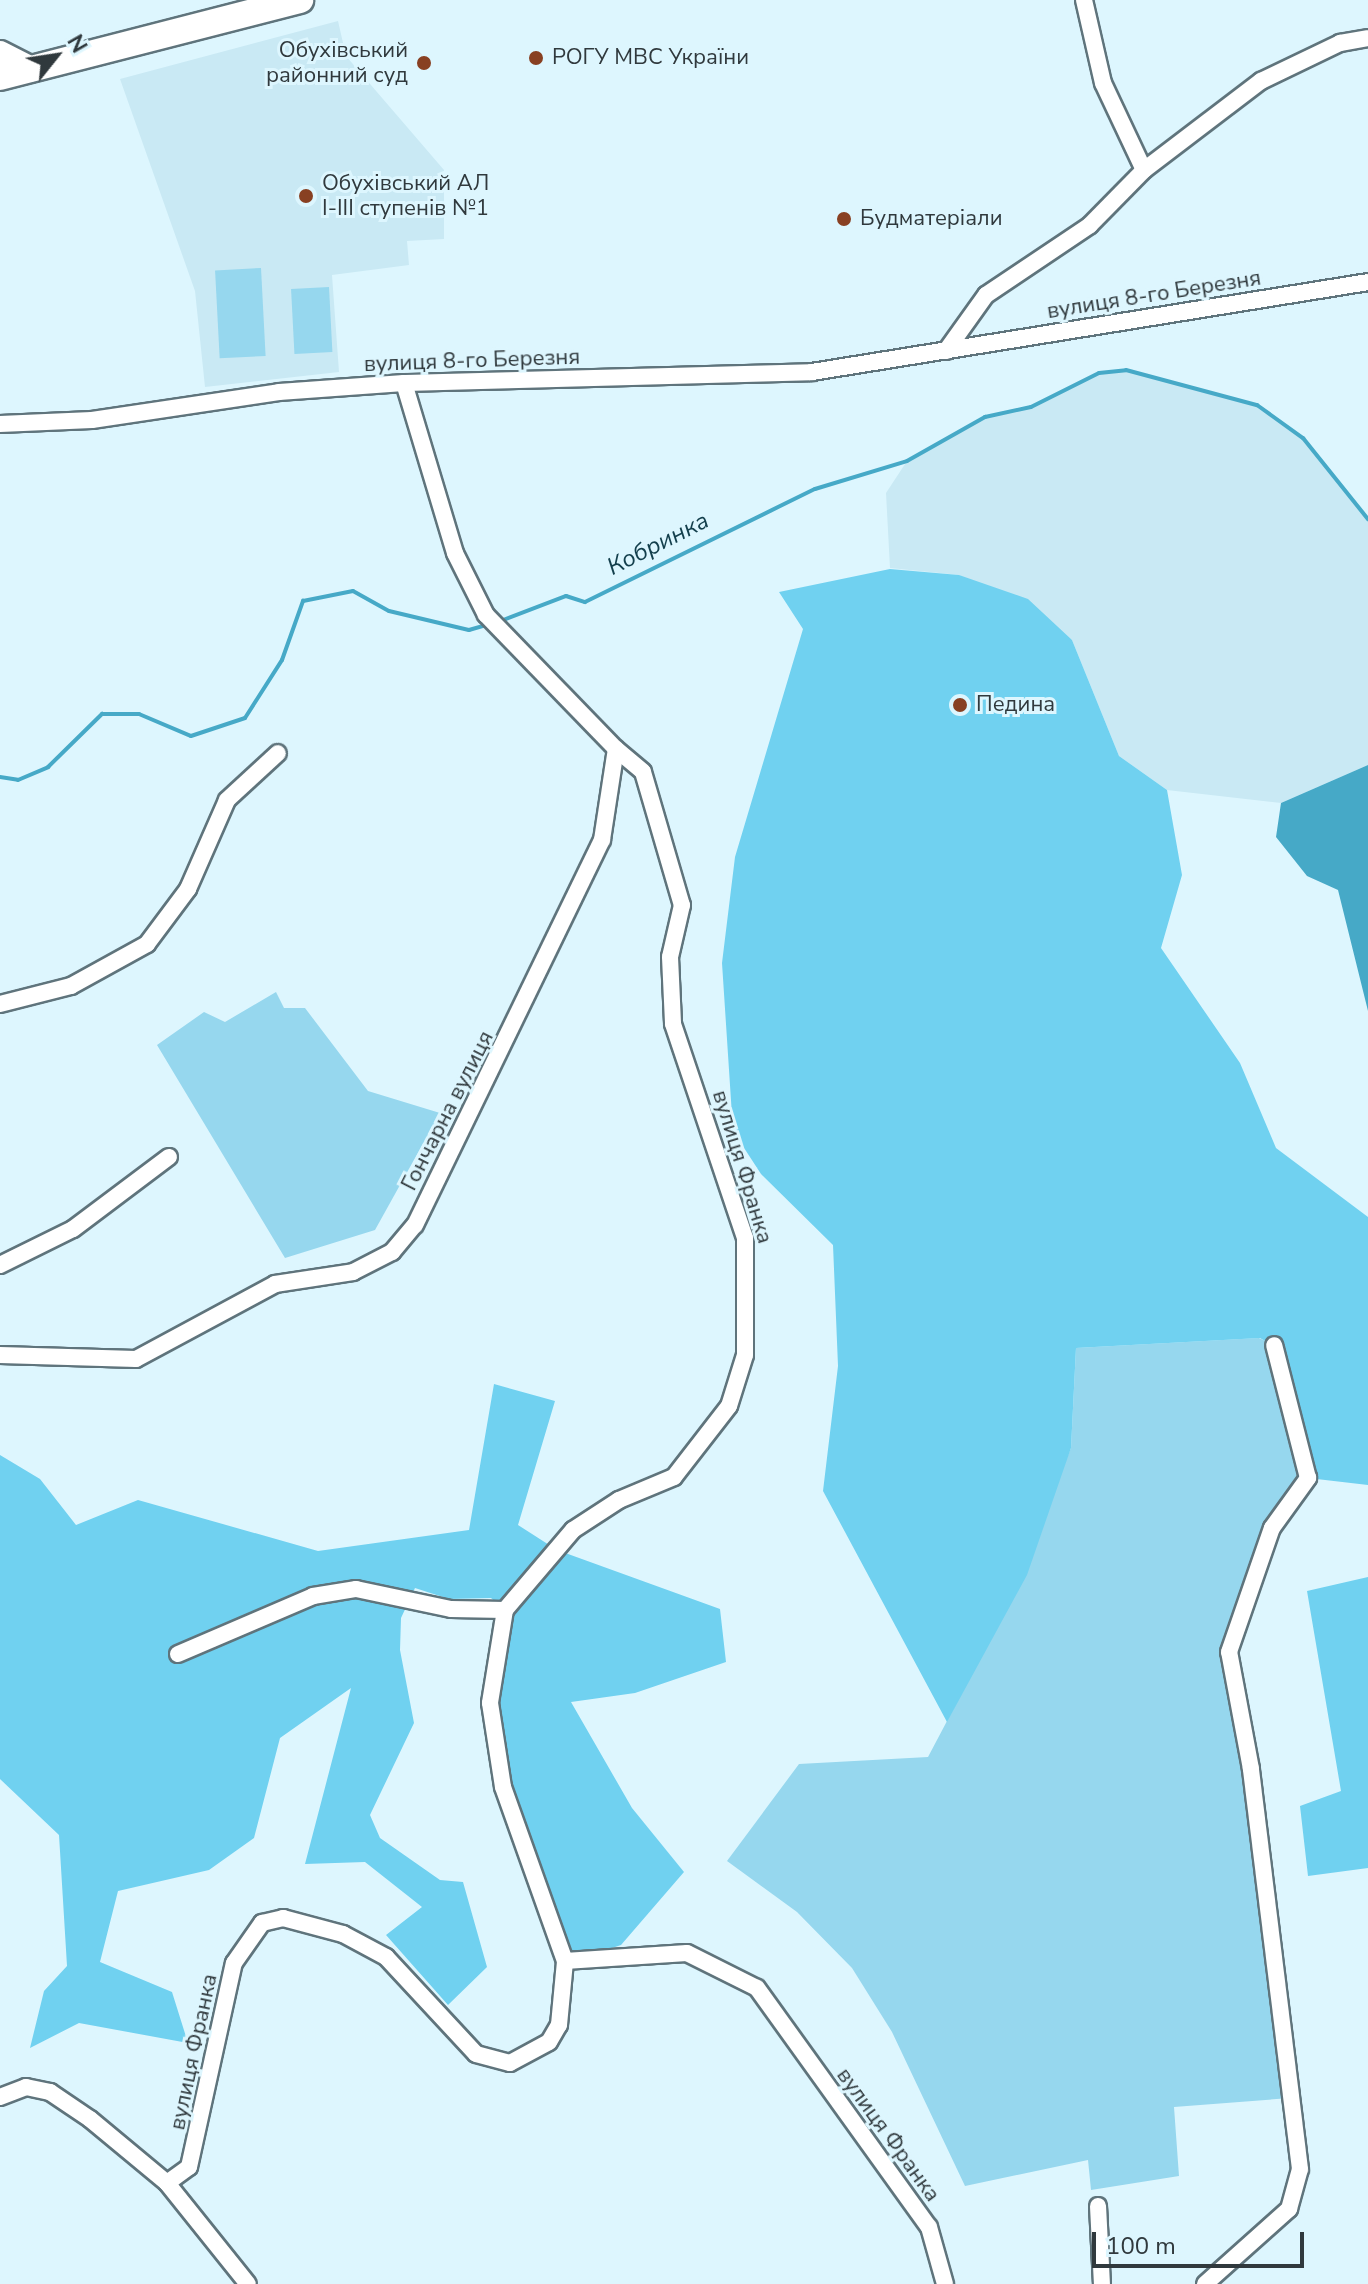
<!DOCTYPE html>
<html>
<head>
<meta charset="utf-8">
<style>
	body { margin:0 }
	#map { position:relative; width:1368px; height:2284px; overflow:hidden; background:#ddf6fe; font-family:"Nunito Sans",sans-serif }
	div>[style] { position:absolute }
	.built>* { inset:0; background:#c9e9f4 }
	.green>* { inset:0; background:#96d7ee; transform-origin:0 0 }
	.forest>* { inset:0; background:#70d1f0 }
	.water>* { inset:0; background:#46a9c7 }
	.stream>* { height:4px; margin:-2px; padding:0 2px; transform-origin:2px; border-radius:2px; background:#46a9c7 }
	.roads { filter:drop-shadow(2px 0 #5f747c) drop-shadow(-2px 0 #5f747c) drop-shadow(0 2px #5f747c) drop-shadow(0 -2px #5f747c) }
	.street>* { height:16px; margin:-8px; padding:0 8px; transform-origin:8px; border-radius:8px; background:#fff }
	.primary>* { height:26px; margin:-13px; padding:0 13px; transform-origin:13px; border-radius:13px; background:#fff }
	.dots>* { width:22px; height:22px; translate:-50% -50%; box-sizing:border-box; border:4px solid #ddf6fe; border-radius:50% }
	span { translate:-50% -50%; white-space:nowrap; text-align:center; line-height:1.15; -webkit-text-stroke:6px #ddf6fe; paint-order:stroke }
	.poi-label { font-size:22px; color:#30393d }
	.right { translate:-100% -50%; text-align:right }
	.left { translate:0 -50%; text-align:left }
	.street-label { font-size:22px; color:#30393d }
	.water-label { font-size:24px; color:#133f4c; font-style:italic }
	.north { position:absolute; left:16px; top:16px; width:80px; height:80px; -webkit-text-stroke:6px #ddf6fe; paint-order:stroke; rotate:60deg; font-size:22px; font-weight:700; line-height:32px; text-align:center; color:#30393d }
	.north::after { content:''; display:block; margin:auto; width:28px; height:36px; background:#30393d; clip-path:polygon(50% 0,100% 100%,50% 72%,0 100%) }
	.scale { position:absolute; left:1092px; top:2232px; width:212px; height:36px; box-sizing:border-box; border:4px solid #30393d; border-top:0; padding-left:10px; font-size:24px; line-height:28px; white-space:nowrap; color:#30393d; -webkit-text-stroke:6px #ddf6fe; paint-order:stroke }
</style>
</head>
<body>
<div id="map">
	<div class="built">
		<div style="clip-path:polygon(338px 21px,346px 56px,444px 170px,444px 239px,407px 241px,409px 265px,332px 275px,339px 372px,205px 387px,195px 291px,120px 79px)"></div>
		<div style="clip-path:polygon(1126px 370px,1257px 405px,1303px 438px,1368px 519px,1368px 765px,1281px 803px,1167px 790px,1119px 756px,1072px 640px,959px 575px,890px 568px,886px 493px,907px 461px,985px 417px,1031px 407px,1099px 373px)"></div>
	</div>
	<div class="green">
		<div style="left:261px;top:268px;width:88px;height:46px;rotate:87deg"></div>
		<div style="left:329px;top:287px;width:65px;height:38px;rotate:87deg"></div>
		<div style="clip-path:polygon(276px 992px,284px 1008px,305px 1008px,368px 1091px,440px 1113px,375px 1230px,285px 1258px,157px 1045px,204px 1012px,225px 1022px)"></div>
		<div style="clip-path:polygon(1259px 1338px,1274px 1345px,1308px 1478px,1272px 1528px,1229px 1652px,1290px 2098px,1174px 2107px,1179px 2176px,1091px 2190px,1088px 2160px,965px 2186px,892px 2032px,852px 1968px,797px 1912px,727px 1861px,799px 1764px,928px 1757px,993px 1634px,1071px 1448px,1076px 1348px)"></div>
	</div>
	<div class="forest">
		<div style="clip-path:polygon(890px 569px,959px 575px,1028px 599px,1072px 640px,1119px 756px,1167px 790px,1182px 875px,1161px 948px,1240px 1063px,1276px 1148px,1368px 1217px,1368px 1485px,1308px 1478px,1274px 1346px,1260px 1338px,1076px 1348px,1071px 1448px,1027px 1575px,947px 1722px,823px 1491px,838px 1366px,833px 1245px,761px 1174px,733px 1131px,722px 963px,735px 857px,803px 629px,779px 592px)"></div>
		<div style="clip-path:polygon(494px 1384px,555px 1401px,518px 1525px,557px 1550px,720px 1609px,726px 1662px,635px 1693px,571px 1702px,632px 1808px,684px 1872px,621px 1945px,591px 1955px,569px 1952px,511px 1788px,494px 1678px,505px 1610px,491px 1598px,449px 1599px,415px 1588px,401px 1618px,400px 1650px,414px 1723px,370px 1815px,380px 1838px,440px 1880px,463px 1882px,487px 1967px,448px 2005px,386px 1935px,422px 1907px,365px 1862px,305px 1864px,351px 1688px,280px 1738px,254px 1838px,209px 1870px,118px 1891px,100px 1962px,172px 1992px,188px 2043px,79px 2023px,30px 2048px,44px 1991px,67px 1966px,59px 1835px,0 1779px,0 1455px,40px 1479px,76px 1525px,138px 1500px,318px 1551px,469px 1530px)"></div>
		<div style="clip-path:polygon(1368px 1577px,1368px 1868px,1308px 1876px,1300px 1806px,1341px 1791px,1307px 1591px)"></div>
	</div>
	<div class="water">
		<div style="clip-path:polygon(1368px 765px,1368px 1011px,1338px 890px,1307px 876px,1276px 837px,1281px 803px)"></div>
	</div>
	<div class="stream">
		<div style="left:498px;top:622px;width:73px;rotate:-20.9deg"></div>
		<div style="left:566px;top:596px;width:20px;rotate:18deg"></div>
		<div style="left:585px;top:602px;width:256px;rotate:-26.2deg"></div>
		<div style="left:815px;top:489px;width:96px;rotate:-16.9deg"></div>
		<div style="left:907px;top:461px;width:90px;rotate:-29.4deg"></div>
		<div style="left:985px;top:417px;width:47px;rotate:-12.3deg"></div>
		<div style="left:1031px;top:407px;width:76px;rotate:-26.6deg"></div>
		<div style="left:1099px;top:373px;width:27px;rotate:-6deg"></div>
		<div style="left:1126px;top:370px;width:136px;rotate:15deg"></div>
		<div style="left:1257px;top:405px;width:57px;rotate:35.7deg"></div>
		<div style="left:1303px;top:438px;width:104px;rotate:51.3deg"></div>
		<div style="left:0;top:777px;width:18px;rotate:9deg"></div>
		<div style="left:18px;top:780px;width:33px;rotate:-23deg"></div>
		<div style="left:48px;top:767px;width:76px;rotate:-44.5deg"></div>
		<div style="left:102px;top:714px;width:37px"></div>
		<div style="left:139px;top:714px;width:56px;rotate:22.9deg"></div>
		<div style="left:191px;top:736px;width:57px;rotate:-18.4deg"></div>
		<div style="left:245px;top:718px;width:69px;rotate:-57.5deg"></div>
		<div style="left:282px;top:660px;width:63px;rotate:-70.4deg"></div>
		<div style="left:303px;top:601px;width:51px;rotate:-11.3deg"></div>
		<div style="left:353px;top:591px;width:41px;rotate:29.1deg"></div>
		<div style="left:389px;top:611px;width:82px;rotate:13.4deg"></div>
		<div style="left:469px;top:630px;width:22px;rotate:-16deg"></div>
	</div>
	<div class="roads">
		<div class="street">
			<div style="left:1084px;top:0;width:85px;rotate:77.1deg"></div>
			<div style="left:1103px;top:83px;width:96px;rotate:64.8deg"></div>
			<div style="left:946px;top:351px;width:69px;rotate:-54.5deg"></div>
			<div style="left:986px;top:295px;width:125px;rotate:-33.9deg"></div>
			<div style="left:1090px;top:225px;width:77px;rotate:-45.5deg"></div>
			<div style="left:1144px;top:170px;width:147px;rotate:-37.3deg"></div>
			<div style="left:1261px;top:81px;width:88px;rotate:-25.7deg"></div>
			<div style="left:1340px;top:43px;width:28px;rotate:-10deg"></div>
			<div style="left:0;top:424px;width:92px;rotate:-2.5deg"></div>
			<div style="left:92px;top:420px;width:189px;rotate:-8.5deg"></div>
			<div style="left:279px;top:392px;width:125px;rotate:-4.1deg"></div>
			<div style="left:404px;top:383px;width:408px;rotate:-1.5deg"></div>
			<div style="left:812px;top:372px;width:563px;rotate:-9.19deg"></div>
			<div style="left:616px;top:749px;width:35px;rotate:40deg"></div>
			<div style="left:643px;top:772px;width:139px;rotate:73.7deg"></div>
			<div style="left:682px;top:905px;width:53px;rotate:103deg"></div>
			<div style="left:670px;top:957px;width:67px;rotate:87.4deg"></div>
			<div style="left:673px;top:1024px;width:226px;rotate:71.4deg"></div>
			<div style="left:745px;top:1238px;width:117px;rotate:90deg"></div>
			<div style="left:745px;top:1355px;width:53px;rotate:107.4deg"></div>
			<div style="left:729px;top:1406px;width:90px;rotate:127.8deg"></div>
			<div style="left:674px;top:1477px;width:60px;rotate:157.3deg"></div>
			<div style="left:619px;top:1500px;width:55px;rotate:146.9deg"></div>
			<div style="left:573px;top:1530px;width:105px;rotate:130.4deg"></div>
			<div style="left:505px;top:1610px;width:94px;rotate:99.2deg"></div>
			<div style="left:490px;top:1703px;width:85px;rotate:81.2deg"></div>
			<div style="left:503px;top:1787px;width:185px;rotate:70.4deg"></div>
			<div style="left:565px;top:1961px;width:122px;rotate:-3.8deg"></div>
			<div style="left:687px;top:1953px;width:78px;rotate:26.6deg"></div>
			<div style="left:757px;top:1988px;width:294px;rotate:54.3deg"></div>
			<div style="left:929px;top:2227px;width:59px;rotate:74.3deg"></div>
			<div style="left:0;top:1004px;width:73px;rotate:-14.2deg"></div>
			<div style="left:71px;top:986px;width:87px;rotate:-28.9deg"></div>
			<div style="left:147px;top:944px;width:69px;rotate:-53.3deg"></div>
			<div style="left:188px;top:889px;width:97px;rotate:-66.3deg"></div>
			<div style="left:227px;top:800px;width:69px;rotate:-42.7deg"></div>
			<div style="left:0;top:1265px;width:81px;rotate:-26.3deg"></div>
			<div style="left:73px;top:1229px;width:120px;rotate:-36.9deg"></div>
			<div style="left:0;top:1355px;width:136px;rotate:1.7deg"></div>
			<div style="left:136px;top:1359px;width:158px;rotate:-28.3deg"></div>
			<div style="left:275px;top:1284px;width:79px;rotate:-8.7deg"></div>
			<div style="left:353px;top:1272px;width:44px;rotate:-27.1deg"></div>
			<div style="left:392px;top:1252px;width:35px;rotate:-50deg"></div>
			<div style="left:415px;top:1225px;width:428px;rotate:-64.1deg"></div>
			<div style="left:602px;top:840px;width:92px;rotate:-81.3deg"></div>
			<div style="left:616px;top:749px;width:187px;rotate:-134.1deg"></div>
			<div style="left:486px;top:615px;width:69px;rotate:-116.6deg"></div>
			<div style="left:455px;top:553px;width:177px;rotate:-106.7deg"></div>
			<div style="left:178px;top:1654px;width:147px;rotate:-23.2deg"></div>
			<div style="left:313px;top:1596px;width:44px;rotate:-9.2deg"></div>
			<div style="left:356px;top:1589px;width:97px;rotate:11.9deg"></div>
			<div style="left:451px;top:1609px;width:54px;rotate:1.1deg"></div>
			<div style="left:0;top:2097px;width:28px;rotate:-21deg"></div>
			<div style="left:26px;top:2087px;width:25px;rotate:12deg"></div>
			<div style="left:50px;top:2092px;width:48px;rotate:34deg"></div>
			<div style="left:90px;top:2119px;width:100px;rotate:39.7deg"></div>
			<div style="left:167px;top:2183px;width:129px;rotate:51.3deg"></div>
			<div style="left:167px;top:2183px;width:27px;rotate:-36deg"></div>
			<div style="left:189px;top:2167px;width:209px;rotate:-77.6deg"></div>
			<div style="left:234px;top:1963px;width:49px;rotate:-55deg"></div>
			<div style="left:262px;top:1923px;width:22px;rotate:-13deg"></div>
			<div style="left:283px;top:1918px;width:62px;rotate:14.9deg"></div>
			<div style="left:343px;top:1934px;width:49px;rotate:28.1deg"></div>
			<div style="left:386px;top:1957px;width:132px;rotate:47.1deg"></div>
			<div style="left:476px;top:2054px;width:35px;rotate:15deg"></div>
			<div style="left:510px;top:2063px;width:44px;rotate:-28.3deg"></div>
			<div style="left:549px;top:2042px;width:20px;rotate:-60deg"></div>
			<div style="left:559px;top:2025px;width:64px;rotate:-84.6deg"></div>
			<div style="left:1098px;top:2206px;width:78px;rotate:87.1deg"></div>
			<div style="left:1205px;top:2284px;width:113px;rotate:-41.8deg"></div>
			<div style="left:1289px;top:2209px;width:41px;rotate:-74.6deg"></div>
			<div style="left:1300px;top:2169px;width:403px;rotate:-97deg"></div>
			<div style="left:1251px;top:1769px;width:119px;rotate:-100.6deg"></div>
			<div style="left:1229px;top:1652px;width:131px;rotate:-70.9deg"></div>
			<div style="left:1272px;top:1528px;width:62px;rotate:-54.2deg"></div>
			<div style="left:1308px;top:1478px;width:137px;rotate:-104.3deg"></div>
		</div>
		<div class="primary">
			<div style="left:0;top:54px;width:33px;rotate:27deg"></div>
			<div style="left:0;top:77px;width:310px;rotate:-14.4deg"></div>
		</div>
	</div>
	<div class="dots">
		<div style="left:536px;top:58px;background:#884022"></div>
		<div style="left:424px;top:63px;background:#884022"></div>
		<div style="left:306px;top:196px;background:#884022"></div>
		<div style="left:844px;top:219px;background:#884022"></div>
		<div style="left:960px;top:705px;background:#884022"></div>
	</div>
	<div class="poi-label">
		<span class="right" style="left:408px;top:63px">Обухівський<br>районний суд</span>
		<span class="left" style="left:552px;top:58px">РОГУ МВС України</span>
		<span class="left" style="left:322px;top:196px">Обухівський АЛ<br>І-ІІІ ступенів №1</span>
		<span class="left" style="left:860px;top:219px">Будматеріали</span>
		<span class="left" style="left:976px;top:705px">Педина</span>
	</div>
	<div class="street-label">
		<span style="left:1154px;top:295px;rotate:-9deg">вулиця 8-го Березня</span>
		<span style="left:472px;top:361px;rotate:-2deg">вулиця 8-го Березня</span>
		<span style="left:448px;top:1111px;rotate:-63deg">Гончарна вулиця</span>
		<span style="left:742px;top:1167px;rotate:73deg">вулиця Франка</span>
		<span style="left:194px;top:2052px;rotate:-78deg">вулиця Франка</span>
		<span style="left:888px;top:2135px;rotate:54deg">вулиця Франка</span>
	</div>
	<div class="water-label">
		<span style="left:658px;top:544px;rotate:-27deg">Кобринка</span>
	</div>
	<div class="north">N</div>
	<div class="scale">100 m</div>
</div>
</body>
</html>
